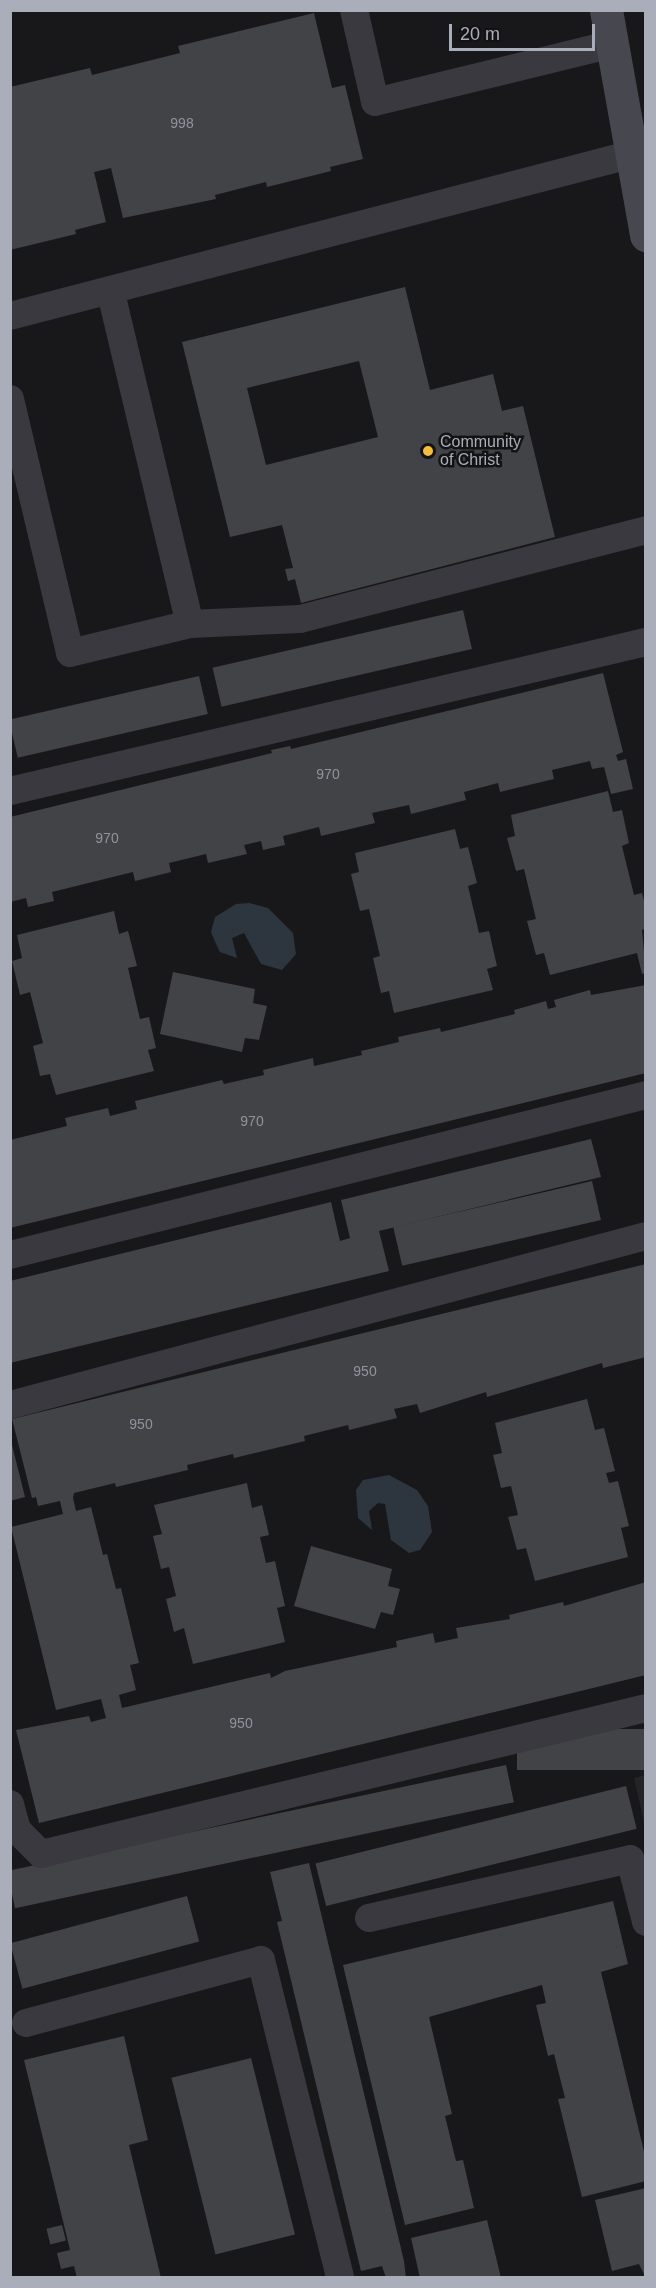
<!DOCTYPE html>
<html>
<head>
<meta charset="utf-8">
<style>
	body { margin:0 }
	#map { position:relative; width:656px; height:2288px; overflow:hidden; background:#18181a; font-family:Arial,sans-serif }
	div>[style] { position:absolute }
	.built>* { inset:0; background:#242427 }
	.water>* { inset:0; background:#2d363e }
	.building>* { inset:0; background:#424347; transform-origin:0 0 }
	.lane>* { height:28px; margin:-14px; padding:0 14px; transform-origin:14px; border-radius:14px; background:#39393f }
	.secondary>* { height:33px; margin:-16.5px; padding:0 16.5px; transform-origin:16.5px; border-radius:16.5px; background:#47484f }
	.dots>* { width:16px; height:16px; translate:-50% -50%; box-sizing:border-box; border:3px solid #131315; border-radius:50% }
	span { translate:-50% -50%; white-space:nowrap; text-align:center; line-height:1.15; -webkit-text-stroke:5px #131315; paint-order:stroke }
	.number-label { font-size:14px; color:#90939d }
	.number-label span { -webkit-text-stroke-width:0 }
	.poi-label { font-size:16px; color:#aaaeba }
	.left { translate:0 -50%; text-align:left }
	.frame { position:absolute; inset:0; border:12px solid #aaaeba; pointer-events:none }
	.scale { position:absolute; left:449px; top:24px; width:146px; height:27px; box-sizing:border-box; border:3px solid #aaaeba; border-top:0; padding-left:8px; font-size:18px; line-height:21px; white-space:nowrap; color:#aaaeba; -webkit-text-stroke:4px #131315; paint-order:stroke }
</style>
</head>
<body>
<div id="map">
	<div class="built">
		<div style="clip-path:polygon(645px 1775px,646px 1775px,645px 1826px,634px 1778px)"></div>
	</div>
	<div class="water">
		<div style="clip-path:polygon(249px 903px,268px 908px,293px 933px,296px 954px,282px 970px,261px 964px,244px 933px,232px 938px,237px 958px,220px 952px,216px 944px,211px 932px,215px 917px,236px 904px)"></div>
		<div style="clip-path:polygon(389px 1475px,417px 1490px,428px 1506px,432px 1532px,420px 1550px,409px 1553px,391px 1540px,385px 1504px,378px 1503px,369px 1511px,372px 1530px,358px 1518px,356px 1490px,363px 1480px)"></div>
	</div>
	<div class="building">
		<div style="clip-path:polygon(314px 13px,332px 88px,345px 85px,363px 159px,330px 167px,331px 171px,267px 187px,266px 182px,215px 195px,216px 199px,123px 218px,111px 168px,94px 172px,106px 222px,75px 230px,76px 234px,10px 250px,10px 87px,90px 68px,92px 75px,180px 53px,178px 46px)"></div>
		<div style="clip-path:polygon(evenodd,405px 287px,430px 390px,493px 374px,502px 411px,523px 406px,555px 537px,301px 603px,295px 579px,288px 581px,285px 569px,293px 568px,282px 525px,230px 537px,182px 342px,405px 287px,359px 361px,378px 437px,266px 465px,247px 388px,359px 361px)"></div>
		<div style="left:463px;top:610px;width:40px;height:257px;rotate:77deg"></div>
		<div style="clip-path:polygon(603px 673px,623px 752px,616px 755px,618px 761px,626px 759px,633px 789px,611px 794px,604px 767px,592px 769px,590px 761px,552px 770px,554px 779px,500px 792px,498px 783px,464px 792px,466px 800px,411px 814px,409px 805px,372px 813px,375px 823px,321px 836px,319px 827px,283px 836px,285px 845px,263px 850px,261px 841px,244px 845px,247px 854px,208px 863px,206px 854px,169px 863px,171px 872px,135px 881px,133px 872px,52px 892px,54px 901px,28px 907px,26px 898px,10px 902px,10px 817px,272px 753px,271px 750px,290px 746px,291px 749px)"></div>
		<div style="left:199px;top:676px;width:39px;height:195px;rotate:77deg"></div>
		<div style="clip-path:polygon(608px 791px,613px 812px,622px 810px,629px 843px,622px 846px,634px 895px,642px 893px,646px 908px,646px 928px,642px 930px,646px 973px,642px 974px,637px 953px,550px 975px,544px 953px,536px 955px,527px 921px,536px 919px,524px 869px,516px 871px,507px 838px,515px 836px,511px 815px)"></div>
		<div style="clip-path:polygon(455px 829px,460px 849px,468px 847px,477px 883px,468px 886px,479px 933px,489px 931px,497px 966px,487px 969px,493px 990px,394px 1013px,389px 991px,381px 993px,373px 958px,380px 956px,369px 909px,360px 911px,351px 874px,359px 872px,355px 853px)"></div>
		<div style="clip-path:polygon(114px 911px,119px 934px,128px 931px,137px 966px,128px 968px,140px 1019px,149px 1017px,156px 1048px,148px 1050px,154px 1071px,56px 1095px,50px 1074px,40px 1076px,33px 1046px,43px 1043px,30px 992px,20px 995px,12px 961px,22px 958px,17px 935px)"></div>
		<div style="clip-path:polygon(173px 972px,255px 989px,253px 1003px,267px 1006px,259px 1040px,245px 1038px,242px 1052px,160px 1034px)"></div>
		<div style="clip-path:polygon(646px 985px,646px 1073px,10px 1228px,10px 1140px,67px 1126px,65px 1118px,108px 1108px,110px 1116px,137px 1109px,135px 1101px,222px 1080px,224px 1084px,264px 1075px,263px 1070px,313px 1058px,314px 1066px,362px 1055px,361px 1051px,399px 1042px,398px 1037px,440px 1028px,441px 1032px,515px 1014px,514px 1010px,546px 1001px,548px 1009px,556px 1007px,554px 1000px,590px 990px,591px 995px)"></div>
		<div style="clip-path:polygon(591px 1139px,601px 1177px,379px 1231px,389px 1271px,10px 1363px,10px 1281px,331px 1202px,340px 1241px,350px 1238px,341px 1200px)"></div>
		<div style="left:592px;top:1181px;width:40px;height:204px;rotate:77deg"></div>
		<div style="clip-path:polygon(646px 1264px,646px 1357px,603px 1368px,602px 1363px,487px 1397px,486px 1392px,420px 1413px,417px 1404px,394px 1409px,397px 1418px,349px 1430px,348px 1425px,304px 1436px,305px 1441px,234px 1458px,233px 1454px,187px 1465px,188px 1470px,116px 1487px,115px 1483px,74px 1493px,73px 1498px,76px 1511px,91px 1507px,103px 1555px,107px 1554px,116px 1589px,121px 1588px,139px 1663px,130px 1665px,136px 1690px,119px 1695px,122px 1708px,270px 1673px,271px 1678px,285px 1671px,397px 1647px,396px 1641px,433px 1633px,435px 1643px,458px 1638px,456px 1628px,510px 1619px,509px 1615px,563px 1602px,564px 1606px,646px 1582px,646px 1675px,39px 1823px,16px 1730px,89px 1716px,91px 1722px,106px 1718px,101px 1699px,56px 1710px,11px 1527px,63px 1514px,60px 1501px,38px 1506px,36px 1497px,32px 1498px,12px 1419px)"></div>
		<div style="clip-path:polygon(587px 1399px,595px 1430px,604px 1428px,615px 1471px,606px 1473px,609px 1483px,618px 1481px,629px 1526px,621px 1528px,628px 1557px,535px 1581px,526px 1548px,517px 1550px,508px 1517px,518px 1515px,511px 1486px,501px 1488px,493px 1455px,502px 1453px,495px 1423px)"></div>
		<div style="clip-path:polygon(10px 1437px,25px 1497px,10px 1501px)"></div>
		<div style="clip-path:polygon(247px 1483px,252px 1508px,262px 1505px,269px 1535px,260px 1537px,266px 1563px,275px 1561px,285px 1606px,277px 1608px,285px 1642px,193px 1664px,184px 1628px,174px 1632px,166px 1599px,176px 1596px,169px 1567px,161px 1569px,153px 1536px,162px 1534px,154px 1505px)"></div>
		<div style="clip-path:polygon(311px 1546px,392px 1569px,388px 1586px,400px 1589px,393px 1615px,381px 1612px,375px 1629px,294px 1606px)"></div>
		<div style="left:646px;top:1729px;width:41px;height:129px;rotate:90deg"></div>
		<div style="left:506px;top:1765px;width:38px;height:510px;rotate:78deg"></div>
		<div style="left:626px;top:1786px;width:44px;height:320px;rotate:76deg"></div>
		<div style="clip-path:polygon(309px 1863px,404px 2261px,406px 2278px,386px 2278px,382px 2266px,361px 2271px,277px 1922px,282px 1921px,270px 1872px)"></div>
		<div style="left:187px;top:1896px;width:47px;height:183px;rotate:75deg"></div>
		<div style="clip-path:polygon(613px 1901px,628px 1964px,601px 1972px,646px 2160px,646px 2181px,582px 2197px,558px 2099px,565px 2098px,554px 2054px,548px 2056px,536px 2005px,546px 2003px,542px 1985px,429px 2017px,452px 2114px,445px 2116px,456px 2161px,463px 2160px,474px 2208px,405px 2225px,343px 1965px)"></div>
		<div style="clip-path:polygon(124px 2036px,148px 2140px,129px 2145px,161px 2278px,77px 2278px,74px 2266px,61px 2269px,57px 2253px,70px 2250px,24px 2060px)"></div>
		<div style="left:251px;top:2058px;width:182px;height:82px;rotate:76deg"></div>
		<div style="clip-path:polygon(646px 2188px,646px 2278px,639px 2264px,612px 2271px,595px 2200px)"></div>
		<div style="clip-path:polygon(487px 2220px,501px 2278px,420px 2278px,411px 2238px)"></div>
		<div style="left:62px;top:2225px;width:16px;height:16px;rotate:76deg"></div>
	</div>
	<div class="lane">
		<div style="left:354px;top:10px;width:94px;rotate:77.1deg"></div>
		<div style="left:375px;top:102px;width:245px;rotate:-13.7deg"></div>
		<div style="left:111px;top:293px;width:340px;rotate:76.6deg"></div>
		<div style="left:10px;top:316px;width:644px;rotate:-14.58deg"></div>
		<div style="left:10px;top:399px;width:261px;rotate:76.7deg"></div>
		<div style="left:70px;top:653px;width:123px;rotate:-13.6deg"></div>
		<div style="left:190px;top:624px;width:110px;rotate:-2.6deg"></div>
		<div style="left:300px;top:619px;width:357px;rotate:-14.4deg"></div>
		<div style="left:10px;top:791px;width:653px;rotate:-13.19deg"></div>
		<div style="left:10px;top:1255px;width:656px;rotate:-14.12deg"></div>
		<div style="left:10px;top:1405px;width:658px;rotate:-14.88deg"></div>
		<div style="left:10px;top:1804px;width:27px;rotate:75deg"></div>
		<div style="left:17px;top:1830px;width:34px;rotate:45deg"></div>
		<div style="left:41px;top:1854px;width:622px;rotate:-13.57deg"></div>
		<div style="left:369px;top:1918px;width:268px;rotate:-12.7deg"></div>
		<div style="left:630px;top:1859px;width:65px;rotate:75.7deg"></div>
		<div style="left:26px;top:2023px;width:243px;rotate:-15deg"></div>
		<div style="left:261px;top:1960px;width:328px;rotate:76deg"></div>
	</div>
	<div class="secondary">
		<div style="left:606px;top:10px;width:229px;rotate:79.9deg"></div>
	</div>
	<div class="dots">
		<div style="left:428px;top:451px;background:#f5be35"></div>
	</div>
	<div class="number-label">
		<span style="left:182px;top:123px">998</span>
		<span style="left:328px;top:774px">970</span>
		<span style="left:107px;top:838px">970</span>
		<span style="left:252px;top:1121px">970</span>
		<span style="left:365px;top:1371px">950</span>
		<span style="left:141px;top:1424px">950</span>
		<span style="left:241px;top:1723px">950</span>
	</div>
	<div class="poi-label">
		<span class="left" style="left:440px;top:451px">Community<br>of Christ</span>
	</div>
	<div class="frame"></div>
	<div class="scale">20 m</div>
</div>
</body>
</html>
